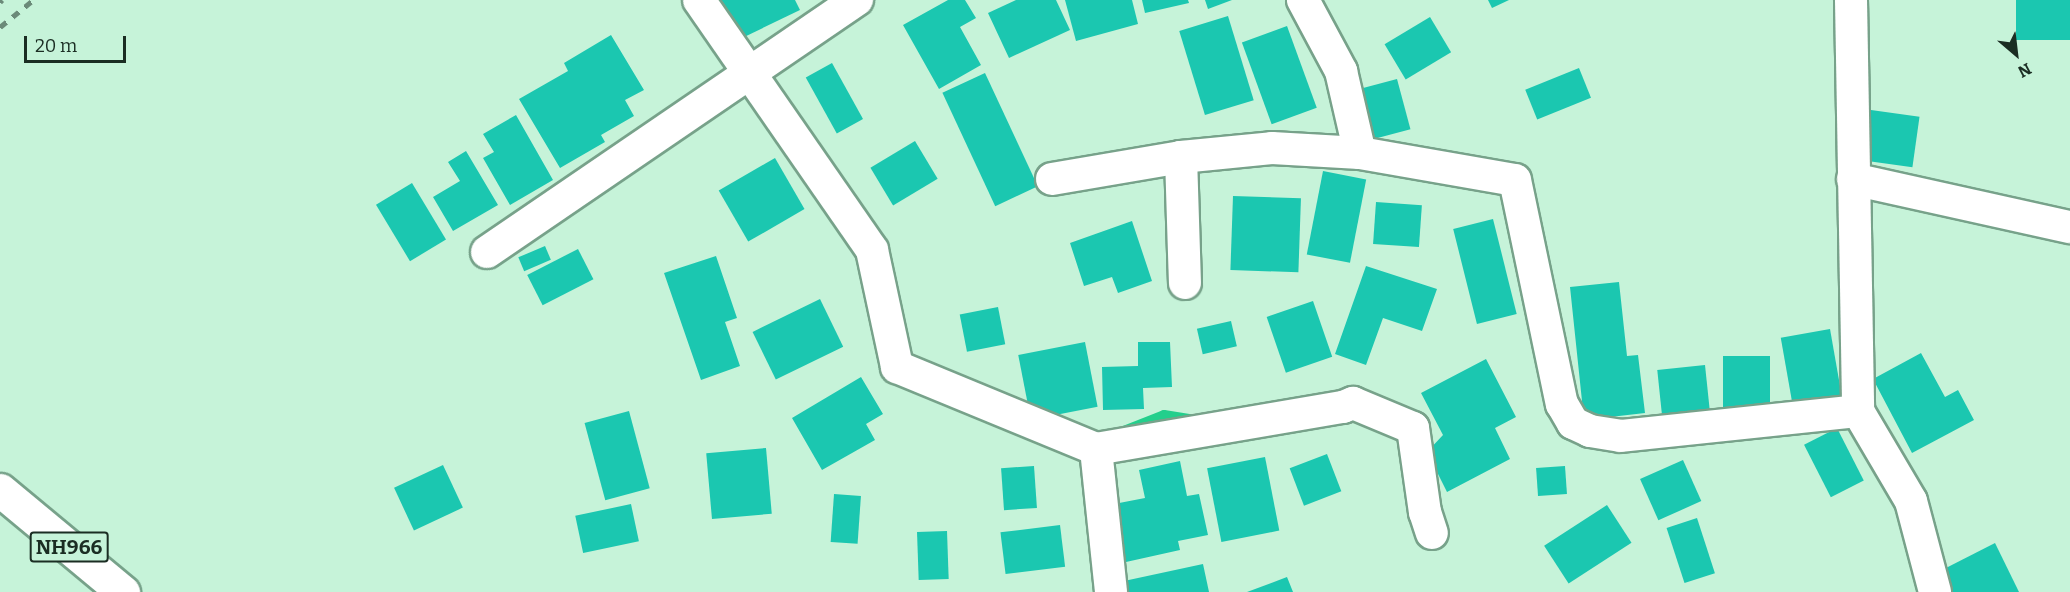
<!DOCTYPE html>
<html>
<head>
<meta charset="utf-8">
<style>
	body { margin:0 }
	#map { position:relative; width:2070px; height:592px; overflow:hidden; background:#c6f3d9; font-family:Bitter,serif }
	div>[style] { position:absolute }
	.stream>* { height:10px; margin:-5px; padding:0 5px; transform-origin:5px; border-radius:5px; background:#23cf8c }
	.building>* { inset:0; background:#1bc7b0; transform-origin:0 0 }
	.roads { filter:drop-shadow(2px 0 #77a28a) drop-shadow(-2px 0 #77a28a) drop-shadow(0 2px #77a28a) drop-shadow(0 -2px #77a28a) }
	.street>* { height:32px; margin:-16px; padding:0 16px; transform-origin:16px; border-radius:16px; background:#fff }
	.highway>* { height:33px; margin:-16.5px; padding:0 16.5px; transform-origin:16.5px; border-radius:16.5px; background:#fff }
	.rail>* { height:4.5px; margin-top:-2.25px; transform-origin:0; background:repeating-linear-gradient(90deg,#6b8a79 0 8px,transparent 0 16px) }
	span { translate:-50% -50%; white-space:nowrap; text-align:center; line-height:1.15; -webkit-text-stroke:6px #c6f3d9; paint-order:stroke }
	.shield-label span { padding:2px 4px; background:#c6f3d9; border:2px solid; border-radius:4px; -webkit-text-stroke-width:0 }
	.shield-label { font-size:20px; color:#1b2d23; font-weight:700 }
	.north { position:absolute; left:1986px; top:24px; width:60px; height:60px; -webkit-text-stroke:4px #c6f3d9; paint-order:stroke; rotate:152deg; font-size:16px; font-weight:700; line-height:24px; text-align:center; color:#1b2d23 }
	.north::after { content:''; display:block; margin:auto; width:21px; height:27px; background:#1b2d23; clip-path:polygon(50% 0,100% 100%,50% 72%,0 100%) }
	.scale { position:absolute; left:24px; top:36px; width:102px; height:27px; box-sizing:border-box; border:3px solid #1b2d23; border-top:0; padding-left:8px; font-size:18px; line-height:21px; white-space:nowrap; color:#1b2d23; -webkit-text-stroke:4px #c6f3d9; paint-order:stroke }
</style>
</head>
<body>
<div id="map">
	<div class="stream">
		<div style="left:1124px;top:431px;width:43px;rotate:-21.8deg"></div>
		<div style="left:1164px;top:415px;width:33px;rotate:9deg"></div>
	</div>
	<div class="building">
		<div style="clip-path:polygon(720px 0,795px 0,800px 10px,740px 39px)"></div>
		<div style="clip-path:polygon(948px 0,965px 0,976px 18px,960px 27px,981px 65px,939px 89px,903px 25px)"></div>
		<div style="clip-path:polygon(1016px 0,1056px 0,1070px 30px,1009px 58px,988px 13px)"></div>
		<div style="clip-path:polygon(1065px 0,1132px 0,1138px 24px,1076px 41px)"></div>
		<div style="clip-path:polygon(1142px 0,1188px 0,1189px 3px,1145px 13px)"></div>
		<div style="clip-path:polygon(1205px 0,1232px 0,1208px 9px)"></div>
		<div style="clip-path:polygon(1488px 0,1509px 0,1492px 8px)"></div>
		<div style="left:2016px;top:0;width:54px;height:40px"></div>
		<div style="left:1228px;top:16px;width:88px;height:51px;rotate:73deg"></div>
		<div style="left:1430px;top:17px;width:41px;height:53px;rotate:59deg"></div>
		<div style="left:1287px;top:26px;width:87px;height:48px;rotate:70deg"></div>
		<div style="clip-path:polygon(611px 35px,644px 90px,625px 100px,634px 116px,601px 135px,605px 142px,560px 168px,519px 99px,568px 71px,564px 63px)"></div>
		<div style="left:832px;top:63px;width:64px;height:30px;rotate:61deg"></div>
		<div style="left:1579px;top:68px;width:32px;height:58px;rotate:68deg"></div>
		<div style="left:985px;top:73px;width:125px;height:47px;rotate:65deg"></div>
		<div style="left:1397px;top:79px;width:52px;height:38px;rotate:75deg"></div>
		<div style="left:1871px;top:110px;width:49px;height:51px;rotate:8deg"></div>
		<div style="clip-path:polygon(516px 115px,553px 180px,510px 205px,483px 158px,494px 152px,483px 134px)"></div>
		<div style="left:915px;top:141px;width:44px;height:52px;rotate:59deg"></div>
		<div style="clip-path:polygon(466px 151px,498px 205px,453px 231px,433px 197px,460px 181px,448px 162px)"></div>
		<div style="left:775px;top:158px;width:59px;height:65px;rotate:60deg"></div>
		<div style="left:1323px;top:171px;width:44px;height:85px;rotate:11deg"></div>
		<div style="left:412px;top:183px;width:66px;height:42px;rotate:59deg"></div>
		<div style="left:1233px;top:196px;width:68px;height:74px;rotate:2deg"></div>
		<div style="left:1376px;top:202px;width:46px;height:42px;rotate:4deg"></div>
		<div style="left:1493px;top:219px;width:98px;height:41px;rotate:76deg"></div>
		<div style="clip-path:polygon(1132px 221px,1152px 281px,1118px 293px,1112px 277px,1084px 286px,1070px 243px)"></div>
		<div style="left:545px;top:246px;width:15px;height:29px;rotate:67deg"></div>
		<div style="left:578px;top:249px;width:34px;height:57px;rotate:63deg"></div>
		<div style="clip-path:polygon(716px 256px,737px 318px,725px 322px,740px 366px,701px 380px,664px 273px)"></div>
		<div style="clip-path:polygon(1366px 266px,1437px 289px,1422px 331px,1383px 318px,1366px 365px,1335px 354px)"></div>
		<div style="clip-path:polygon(1619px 282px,1627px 356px,1638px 355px,1645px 413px,1584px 420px,1570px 287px)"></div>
		<div style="left:820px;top:299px;width:53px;height:75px;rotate:64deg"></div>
		<div style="left:1313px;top:301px;width:59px;height:49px;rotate:71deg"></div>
		<div style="left:998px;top:307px;width:38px;height:39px;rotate:79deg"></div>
		<div style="left:1231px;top:321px;width:26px;height:35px;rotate:77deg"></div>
		<div style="left:1830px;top:329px;width:74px;height:50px;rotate:80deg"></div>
		<div style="left:1085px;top:342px;width:66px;height:68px;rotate:79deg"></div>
		<div style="clip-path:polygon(1138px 342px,1170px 342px,1172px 387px,1143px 388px,1144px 409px,1103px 410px,1102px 367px,1138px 366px)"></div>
		<div style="clip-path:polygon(1921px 353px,1945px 397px,1958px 390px,1974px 420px,1912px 453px,1873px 379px)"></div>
		<div style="left:1723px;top:356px;width:47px;height:51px"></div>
		<div style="clip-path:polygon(1486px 359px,1516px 417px,1495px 428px,1510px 459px,1447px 492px,1427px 452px,1443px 435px,1421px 393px)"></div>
		<div style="left:1705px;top:365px;width:49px;height:48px;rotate:84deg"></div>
		<div style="clip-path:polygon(861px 377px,883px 414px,866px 424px,875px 440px,822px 470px,792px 418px)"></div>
		<div style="left:629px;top:411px;width:80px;height:46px;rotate:75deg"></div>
		<div style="left:1837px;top:428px;width:59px;height:37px;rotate:63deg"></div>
		<div style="left:766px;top:448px;width:66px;height:60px;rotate:85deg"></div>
		<div style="left:1327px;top:454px;width:40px;height:40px;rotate:69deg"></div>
		<div style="left:1265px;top:457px;width:75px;height:59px;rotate:79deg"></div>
		<div style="left:1683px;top:460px;width:45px;height:47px;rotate:66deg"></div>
		<div style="clip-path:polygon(1180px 461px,1187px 496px,1199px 494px,1208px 535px,1178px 541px,1180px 550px,1126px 562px,1114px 504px,1145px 498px,1139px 470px)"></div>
		<div style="left:443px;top:465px;width:47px;height:54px;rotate:65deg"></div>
		<div style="left:1034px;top:466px;width:42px;height:33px;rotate:86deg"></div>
		<div style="left:1565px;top:466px;width:28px;height:29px;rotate:86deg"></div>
		<div style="left:834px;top:494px;width:27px;height:48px;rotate:4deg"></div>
		<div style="left:631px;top:504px;width:38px;height:57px;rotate:78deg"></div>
		<div style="left:1607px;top:505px;width:45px;height:75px;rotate:57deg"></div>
		<div style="left:1697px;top:518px;width:58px;height:32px;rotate:72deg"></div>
		<div style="left:1060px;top:525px;width:42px;height:60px;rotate:83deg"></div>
		<div style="left:947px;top:531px;width:48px;height:30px;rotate:88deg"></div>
		<div style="clip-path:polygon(1995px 543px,2019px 592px,1953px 592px,1942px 570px)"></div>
		<div style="clip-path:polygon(1203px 564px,1209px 592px,1126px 592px,1124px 581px)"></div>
		<div style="clip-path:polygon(1287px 577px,1293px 592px,1247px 592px)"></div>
	</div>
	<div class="roads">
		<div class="street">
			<div style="left:699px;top:0;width:304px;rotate:55.3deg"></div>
			<div style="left:872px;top:250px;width:120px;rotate:77.9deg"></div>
			<div style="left:897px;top:367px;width:215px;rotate:22.4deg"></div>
			<div style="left:1096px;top:449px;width:144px;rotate:84deg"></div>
			<div style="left:1303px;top:0;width:81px;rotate:61.8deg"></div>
			<div style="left:1341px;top:71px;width:84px;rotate:77deg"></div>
			<div style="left:1360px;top:153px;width:157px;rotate:9.9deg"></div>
			<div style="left:1515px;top:180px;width:229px;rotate:78.2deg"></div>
			<div style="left:1562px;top:404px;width:22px;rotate:60deg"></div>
			<div style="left:1573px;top:423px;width:19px;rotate:25deg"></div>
			<div style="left:1590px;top:431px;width:31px;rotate:9deg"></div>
			<div style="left:1621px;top:436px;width:238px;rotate:-6deg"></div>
			<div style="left:1858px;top:411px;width:104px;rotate:59.5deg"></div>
			<div style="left:1911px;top:501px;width:94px;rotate:75.2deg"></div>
			<div style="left:1851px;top:0;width:411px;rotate:89deg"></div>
			<div style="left:1181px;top:157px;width:126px;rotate:88.2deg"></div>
			<div style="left:1052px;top:179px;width:131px;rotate:-9.7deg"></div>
			<div style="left:1181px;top:157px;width:91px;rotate:-5.6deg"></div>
			<div style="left:1272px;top:148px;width:88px;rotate:3.3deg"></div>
			<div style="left:1853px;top:179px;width:222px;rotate:12.5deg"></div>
			<div style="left:487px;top:252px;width:448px;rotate:-34.3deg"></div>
			<div style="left:1096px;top:449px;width:251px;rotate:-9.7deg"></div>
			<div style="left:1343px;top:407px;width:11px;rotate:-22deg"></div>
			<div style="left:1353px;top:403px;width:65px;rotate:22.6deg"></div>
			<div style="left:1413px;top:428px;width:85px;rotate:81.9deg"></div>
			<div style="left:1425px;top:512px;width:22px;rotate:72deg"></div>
		</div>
		<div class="highway">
			<div style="left:0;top:490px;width:160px;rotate:39.7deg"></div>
		</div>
	</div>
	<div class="rail">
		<div style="left:0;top:2px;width:3px;rotate:-45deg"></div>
		<div style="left:0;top:27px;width:43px;rotate:-39.3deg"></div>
	</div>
	<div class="shield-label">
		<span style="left:69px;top:547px">NH966</span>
	</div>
	<div class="north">N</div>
	<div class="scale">20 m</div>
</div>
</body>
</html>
